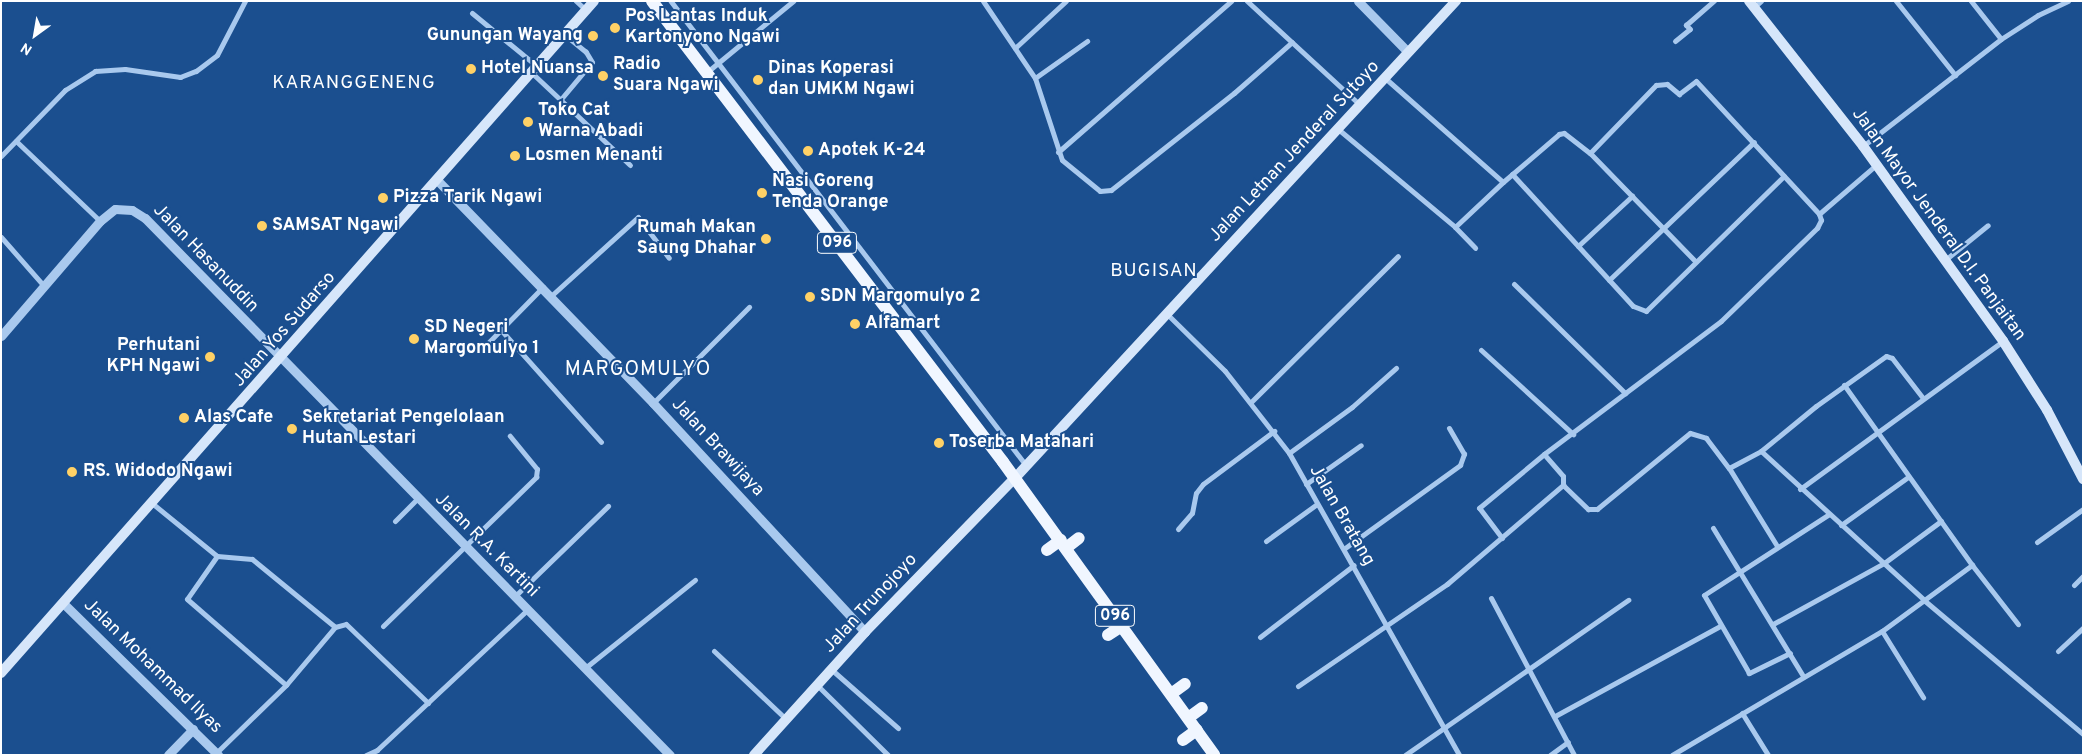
<!DOCTYPE html>
<html>
<head>
<meta charset="utf-8">
<style>
	body { margin:0 }
	#map { position:relative; width:2084px; height:756px; overflow:hidden; background:#1b4f8f; font-family:Overpass,sans-serif }
	div>[style] { position:absolute }
	.pedestrian>* { height:4.5px; margin:-2.25px; padding:0 2.25px; transform-origin:2.25px; border-radius:2.25px; background:#a9c9ee }
	.minor>* { height:5px; margin:-2.5px; padding:0 2.5px; transform-origin:2.5px; border-radius:2.5px; background:#a9c9ee }
	.tertiary>* { height:9px; margin:-4.5px; padding:0 4.5px; transform-origin:4.5px; border-radius:4.5px; background:#a9c9ee }
	.secondary>* { height:10px; margin:-5px; padding:0 5px; transform-origin:5px; border-radius:5px; background:#d6e6fa }
	.primary>* { height:12px; margin:-6px; padding:0 6px; transform-origin:6px; border-radius:6px; background:#f0f6ff }
	.dots>* { width:14px; height:14px; translate:-50% -50%; box-sizing:border-box; border:2px solid #1b4f8f; border-radius:50% }
	span { translate:-50% -50%; white-space:nowrap; text-align:center; line-height:1.15; -webkit-text-stroke:4px #1b4f8f; paint-order:stroke }
	.shield-label span { padding:1px 4px; background:#1b4f8f; border:1px solid; border-radius:4px; -webkit-text-stroke-width:0 }
	.shield-label { font-size:16px; color:#fff; font-weight:700 }
	.poi-label { font-size:18px; color:#fff; font-weight:700 }
	.left { translate:0 -50%; text-align:left }
	.right { translate:-100% -50%; text-align:right }
	.street-label { font-size:18px; color:#fff }
	.neighbourhood-label { font-size:19px; color:#fff; letter-spacing:1px }
	.quarter-label { font-size:20px; color:#fff; letter-spacing:1px }
	.frame { position:absolute; inset:0; border:2px solid #fff; pointer-events:none }
	.north { position:absolute; left:10px; top:10px; width:50px; height:50px; -webkit-text-stroke:4px #1b4f8f; paint-order:stroke; rotate:212deg; font-size:14px; font-weight:700; line-height:20px; text-align:center; color:#fff }
	.north::after { content:''; display:block; margin:auto; width:18px; height:22px; background:#fff; clip-path:polygon(50% 0,100% 100%,50% 72%,0 100%) }
</style>
</head>
<body>
<div id="map">
	<div class="pedestrian">
		<div style="left:671px;top:1px;width:584px;rotate:52.58deg"></div>
	</div>
	<div class="minor">
		<div style="left:576px;top:1px;width:15px;rotate:42deg"></div>
		<div style="left:983px;top:1px;width:93px;rotate:56deg"></div>
		<div style="left:1035px;top:78px;width:86px;rotate:71.8deg"></div>
		<div style="left:1062px;top:160px;width:49px;rotate:39.2deg"></div>
		<div style="left:1100px;top:191px;width:11px;rotate:-5deg"></div>
		<div style="left:1111px;top:190px;width:157px;rotate:-38.3deg"></div>
		<div style="left:1234px;top:93px;width:77px;rotate:-41.3deg"></div>
		<div style="left:1247px;top:1px;width:154px;rotate:42.6deg"></div>
		<div style="left:1896px;top:1px;width:95px;rotate:51.4deg"></div>
		<div style="left:1971px;top:1px;width:48px;rotate:51.7deg"></div>
		<div style="left:1754px;top:7px;width:9px;rotate:-41deg"></div>
		<div style="left:472px;top:13px;width:85px;rotate:39.3deg"></div>
		<div style="left:1675px;top:41px;width:19px;rotate:-39deg"></div>
		<div style="left:1690px;top:29px;width:6px;rotate:-135deg"></div>
		<div style="left:1686px;top:25px;width:37px;rotate:-41deg"></div>
		<div style="left:1015px;top:48px;width:69px;rotate:-42.7deg"></div>
		<div style="left:707px;top:72px;width:112px;rotate:-39.5deg"></div>
		<div style="left:533px;top:74px;width:133px;rotate:43.2deg"></div>
		<div style="left:1035px;top:78px;width:64px;rotate:-35.4deg"></div>
		<div style="left:1385px;top:78px;width:157px;rotate:41.4deg"></div>
		<div style="left:561px;top:99px;width:48px;rotate:-50deg"></div>
		<div style="left:592px;top:62px;width:12px;rotate:-121deg"></div>
		<div style="left:586px;top:52px;width:26px;rotate:-141deg"></div>
		<div style="left:1338px;top:129px;width:153px;rotate:39.9deg"></div>
		<div style="left:1455px;top:227px;width:29px;rotate:46deg"></div>
		<div style="left:16px;top:141px;width:116px;rotate:43.6deg"></div>
		<div style="left:1863px;top:146px;width:175px;rotate:-37.8deg"></div>
		<div style="left:2001px;top:39px;width:44px;rotate:-33deg"></div>
		<div style="left:2038px;top:15px;width:33px;rotate:-25deg"></div>
		<div style="left:1058px;top:152px;width:230px;rotate:-41.1deg"></div>
		<div style="left:1590px;top:153px;width:95px;rotate:-45.9deg"></div>
		<div style="left:1656px;top:85px;width:11px;rotate:-5deg"></div>
		<div style="left:1667px;top:84px;width:16px;rotate:40deg"></div>
		<div style="left:1679px;top:94px;width:21px;rotate:-37deg"></div>
		<div style="left:1696px;top:81px;width:181px;rotate:47.2deg"></div>
		<div style="left:1px;top:156px;width:92px;rotate:-45.9deg"></div>
		<div style="left:65px;top:90px;width:36px;rotate:-32deg"></div>
		<div style="left:95px;top:71px;width:30px;rotate:-4deg"></div>
		<div style="left:125px;top:69px;width:56px;rotate:8.3deg"></div>
		<div style="left:180px;top:77px;width:17px;rotate:-21deg"></div>
		<div style="left:196px;top:71px;width:26px;rotate:-37deg"></div>
		<div style="left:217px;top:55px;width:61px;rotate:-62.6deg"></div>
		<div style="left:1512px;top:174px;width:179px;rotate:47.5deg"></div>
		<div style="left:1633px;top:306px;width:14px;rotate:21deg"></div>
		<div style="left:1646px;top:311px;width:193px;rotate:-44.4deg"></div>
		<div style="left:1455px;top:227px;width:66px;rotate:-43.2deg"></div>
		<div style="left:1503px;top:182px;width:74px;rotate:-40.6deg"></div>
		<div style="left:1559px;top:134px;width:5px;rotate:-11deg"></div>
		<div style="left:1564px;top:133px;width:33px;rotate:38deg"></div>
		<div style="left:1590px;top:153px;width:151px;rotate:45.8deg"></div>
		<div style="left:1px;top:237px;width:65px;rotate:48.7deg"></div>
		<div style="left:1578px;top:246px;width:74px;rotate:-42.8deg"></div>
		<div style="left:1945px;top:260px;width:55px;rotate:-39.1deg"></div>
		<div style="left:1609px;top:280px;width:200px;rotate:-43.6deg"></div>
		<div style="left:1514px;top:284px;width:156px;rotate:44.5deg"></div>
		<div style="left:552px;top:295px;width:116px;rotate:-42.2deg"></div>
		<div style="left:638px;top:217px;width:51px;rotate:52.9deg"></div>
		<div style="left:1167px;top:314px;width:81px;rotate:44.5deg"></div>
		<div style="left:1225px;top:371px;width:104px;rotate:52deg"></div>
		<div style="left:1289px;top:453px;width:347px;rotate:60.6deg"></div>
		<div style="left:501px;top:330px;width:150px;rotate:48.2deg"></div>
		<div style="left:1481px;top:350px;width:125px;rotate:42.4deg"></div>
		<div style="left:480px;top:351px;width:90px;rotate:-45.5deg"></div>
		<div style="left:1251px;top:402px;width:207px;rotate:-44.8deg"></div>
		<div style="left:653px;top:403px;width:136px;rotate:-45deg"></div>
		<div style="left:1761px;top:451px;width:222px;rotate:42.4deg"></div>
		<div style="left:1925px;top:601px;width:207px;rotate:40.1deg"></div>
		<div style="left:1289px;top:453px;width:78px;rotate:-36.1deg"></div>
		<div style="left:1352px;top:407px;width:59px;rotate:-41.6deg"></div>
		<div style="left:1306px;top:484px;width:67px;rotate:-35.3deg"></div>
		<div style="left:1563px;top:485px;width:35px;rotate:44deg"></div>
		<div style="left:1588px;top:509px;width:9px"></div>
		<div style="left:1597px;top:509px;width:120px;rotate:-39.3deg"></div>
		<div style="left:1690px;top:433px;width:17px;rotate:17deg"></div>
		<div style="left:1706px;top:438px;width:38px;rotate:53deg"></div>
		<div style="left:1800px;top:489px;width:251px;rotate:-36.1deg"></div>
		<div style="left:153px;top:504px;width:82px;rotate:39.1deg"></div>
		<div style="left:217px;top:556px;width:35px;rotate:5deg"></div>
		<div style="left:252px;top:559px;width:107px;rotate:39.3deg"></div>
		<div style="left:335px;top:627px;width:11px;rotate:-15deg"></div>
		<div style="left:346px;top:624px;width:114px;rotate:43.9deg"></div>
		<div style="left:395px;top:521px;width:31px;rotate:-45deg"></div>
		<div style="left:1841px;top:525px;width:82px;rotate:-35.6deg"></div>
		<div style="left:1713px;top:528px;width:173px;rotate:58.7deg"></div>
		<div style="left:1178px;top:529px;width:21px;rotate:-49deg"></div>
		<div style="left:1192px;top:513px;width:20px;rotate:-79deg"></div>
		<div style="left:1196px;top:493px;width:11px;rotate:-52deg"></div>
		<div style="left:1203px;top:484px;width:89px;rotate:-36.7deg"></div>
		<div style="left:1502px;top:538px;width:38px;rotate:-127deg"></div>
		<div style="left:1479px;top:508px;width:85px;rotate:-39.7deg"></div>
		<div style="left:1266px;top:541px;width:63px;rotate:-36deg"></div>
		<div style="left:2037px;top:542px;width:57px;rotate:-35.7deg"></div>
		<div style="left:1777px;top:546px;width:92px;rotate:-121.6deg"></div>
		<div style="left:1729px;top:468px;width:36px;rotate:-28deg"></div>
		<div style="left:1761px;top:451px;width:71px;rotate:-39.3deg"></div>
		<div style="left:1816px;top:406px;width:86px;rotate:-35.5deg"></div>
		<div style="left:1886px;top:356px;width:6px;rotate:18deg"></div>
		<div style="left:1892px;top:358px;width:49px;rotate:52.4deg"></div>
		<div style="left:1345px;top:548px;width:142px;rotate:-35.8deg"></div>
		<div style="left:1460px;top:465px;width:12px;rotate:-70deg"></div>
		<div style="left:1464px;top:454px;width:30px;rotate:-120deg"></div>
		<div style="left:217px;top:556px;width:52px;rotate:124.9deg"></div>
		<div style="left:187px;top:599px;width:131px;rotate:41deg"></div>
		<div style="left:1972px;top:565px;width:75px;rotate:52.1deg"></div>
		<div style="left:2074px;top:585px;width:13px;rotate:-45deg"></div>
		<div style="left:514px;top:597px;width:131px;rotate:-44.1deg"></div>
		<div style="left:1491px;top:598px;width:178px;rotate:62.1deg"></div>
		<div style="left:1773px;top:624px;width:127px;rotate:-28.8deg"></div>
		<div style="left:1884px;top:563px;width:71px;rotate:-36.4deg"></div>
		<div style="left:383px;top:626px;width:214px;rotate:-44.2deg"></div>
		<div style="left:536px;top:477px;width:8px;rotate:-83deg"></div>
		<div style="left:537px;top:469px;width:43px;rotate:-129.3deg"></div>
		<div style="left:1882px;top:631px;width:78px;rotate:58.2deg"></div>
		<div style="left:1260px;top:637px;width:118px;rotate:-37.5deg"></div>
		<div style="left:714px;top:651px;width:99px;rotate:43.4deg"></div>
		<div style="left:2058px;top:651px;width:34px;rotate:-43deg"></div>
		<div style="left:1790px;top:653px;width:46px;rotate:154deg"></div>
		<div style="left:1749px;top:673px;width:90px;rotate:-120deg"></div>
		<div style="left:1704px;top:595px;width:149px;rotate:-32.9deg"></div>
		<div style="left:585px;top:668px;width:141px;rotate:-38.7deg"></div>
		<div style="left:832px;top:670px;width:88px;rotate:41.3deg"></div>
		<div style="left:818px;top:686px;width:98px;rotate:44.6deg"></div>
		<div style="left:1298px;top:686px;width:181px;rotate:-34.4deg"></div>
		<div style="left:1447px;top:584px;width:153px;rotate:-40.5deg"></div>
		<div style="left:1563px;top:485px;width:9px;rotate:-90deg"></div>
		<div style="left:1563px;top:476px;width:29px;rotate:-131deg"></div>
		<div style="left:1544px;top:454px;width:221px;rotate:-36.9deg"></div>
		<div style="left:1721px;top:321px;width:134px;rotate:-44.1deg"></div>
		<div style="left:1817px;top:228px;width:9px;rotate:-63deg"></div>
		<div style="left:1821px;top:220px;width:6px;rotate:-108deg"></div>
		<div style="left:1819px;top:214px;width:75px;rotate:-40.7deg"></div>
		<div style="left:1742px;top:713px;width:49px;rotate:58.2deg"></div>
		<div style="left:1555px;top:716px;width:188px;rotate:-28.6deg"></div>
		<div style="left:216px;top:753px;width:98px;rotate:-44.2deg"></div>
		<div style="left:286px;top:685px;width:76px;rotate:-49.8deg"></div>
		<div style="left:366px;top:755px;width:12px;rotate:-24deg"></div>
		<div style="left:377px;top:750px;width:205px;rotate:-43deg"></div>
		<div style="left:1405px;top:755px;width:272px;rotate:-34.8deg"></div>
		<div style="left:1550px;top:755px;width:22px;rotate:-36deg"></div>
		<div style="left:1672px;top:755px;width:244px;rotate:-30.6deg"></div>
		<div style="left:1882px;top:631px;width:112px;rotate:-36.3deg"></div>
		<div style="left:1972px;top:565px;width:221px;rotate:-125.4deg"></div>
	</div>
	<div class="tertiary">
		<div style="left:1358px;top:1px;width:71px;rotate:45.6deg"></div>
		<div style="left:438px;top:181px;width:309px;rotate:45.9deg"></div>
		<div style="left:653px;top:403px;width:312px;rotate:47.2deg"></div>
		<div style="left:1px;top:336px;width:152px;rotate:-49.3deg"></div>
		<div style="left:100px;top:221px;width:19px;rotate:-39deg"></div>
		<div style="left:115px;top:209px;width:17px;rotate:3deg"></div>
		<div style="left:132px;top:210px;width:15px;rotate:32deg"></div>
		<div style="left:145px;top:218px;width:751px;rotate:45.65deg"></div>
		<div style="left:64px;top:604px;width:216px;rotate:44.4deg"></div>
		<div style="left:168px;top:755px;width:36px;rotate:-46deg"></div>
	</div>
	<div class="secondary">
		<div style="left:1749px;top:1px;width:184px;rotate:51.8deg"></div>
		<div style="left:1863px;top:146px;width:240px;rotate:54.3deg"></div>
		<div style="left:2003px;top:341px;width:82px;rotate:57.5deg"></div>
		<div style="left:2047px;top:410px;width:78px;rotate:62.4deg"></div>
		<div style="left:1px;top:673px;width:896px;rotate:-48.57deg"></div>
		<div style="left:754px;top:755px;width:166px;rotate:-47.9deg"></div>
		<div style="left:865px;top:632px;width:215px;rotate:-45.8deg"></div>
		<div style="left:1015px;top:478px;width:650px;rotate:-47.25deg"></div>
	</div>
	<div class="primary">
		<div style="left:652px;top:1px;width:579px;rotate:52.71deg"></div>
		<div style="left:1003px;top:462px;width:361px;rotate:54.2deg"></div>
		<div style="left:1066px;top:548px;width:16px;rotate:-38deg"></div>
		<div style="left:1047px;top:550px;width:17px;rotate:-36deg"></div>
		<div style="left:1108px;top:635px;width:17px;rotate:-33deg"></div>
		<div style="left:1171px;top:694px;width:17px;rotate:-36deg"></div>
		<div style="left:1188px;top:718px;width:17px;rotate:-36deg"></div>
		<div style="left:1183px;top:740px;width:17px;rotate:-36deg"></div>
	</div>
	<div class="dots">
		<div style="left:615px;top:28px;background:#ffd166"></div>
		<div style="left:593px;top:36px;background:#ffd166"></div>
		<div style="left:471px;top:69px;background:#ffd166"></div>
		<div style="left:603px;top:76px;background:#ffd166"></div>
		<div style="left:758px;top:80px;background:#ffd166"></div>
		<div style="left:528px;top:122px;background:#ffd166"></div>
		<div style="left:808px;top:151px;background:#ffd166"></div>
		<div style="left:515px;top:156px;background:#ffd166"></div>
		<div style="left:762px;top:193px;background:#ffd166"></div>
		<div style="left:383px;top:198px;background:#ffd166"></div>
		<div style="left:262px;top:226px;background:#ffd166"></div>
		<div style="left:766px;top:239px;background:#ffd166"></div>
		<div style="left:810px;top:297px;background:#ffd166"></div>
		<div style="left:855px;top:324px;background:#ffd166"></div>
		<div style="left:414px;top:339px;background:#ffd166"></div>
		<div style="left:210px;top:357px;background:#ffd166"></div>
		<div style="left:184px;top:418px;background:#ffd166"></div>
		<div style="left:292px;top:429px;background:#ffd166"></div>
		<div style="left:939px;top:443px;background:#ffd166"></div>
		<div style="left:72px;top:472px;background:#ffd166"></div>
	</div>
	<div class="shield-label">
		<span style="left:837px;top:243px">096</span>
		<span style="left:1115px;top:616px">096</span>
	</div>
	<div class="poi-label">
		<span class="left" style="left:625px;top:28px">Pos Lantas Induk<br>Kartonyono Ngawi</span>
		<span class="right" style="left:583px;top:36px">Gunungan Wayang</span>
		<span class="left" style="left:613px;top:76px">Radio<br>Suara Ngawi</span>
		<span class="left" style="left:481px;top:69px">Hotel Nuansa</span>
		<span class="left" style="left:768px;top:80px">Dinas Koperasi<br>dan UMKM Ngawi</span>
		<span class="left" style="left:538px;top:122px">Toko Cat<br>Warna Abadi</span>
		<span class="left" style="left:818px;top:151px">Apotek K-24</span>
		<span class="left" style="left:525px;top:156px">Losmen Menanti</span>
		<span class="left" style="left:772px;top:193px">Nasi Goreng<br>Tenda Orange</span>
		<span class="left" style="left:393px;top:198px">Pizza Tarik Ngawi</span>
		<span class="left" style="left:272px;top:226px">SAMSAT Ngawi</span>
		<span class="right" style="left:756px;top:239px">Rumah Makan<br>Saung Dhahar</span>
		<span class="left" style="left:820px;top:297px">SDN Margomulyo 2</span>
		<span class="left" style="left:865px;top:324px">Alfamart</span>
		<span class="left" style="left:424px;top:339px">SD Negeri<br>Margomulyo 1</span>
		<span class="right" style="left:200px;top:357px">Perhutani<br>KPH Ngawi</span>
		<span class="left" style="left:194px;top:418px">Alas Cafe</span>
		<span class="left" style="left:302px;top:429px">Sekretariat Pengelolaan<br>Hutan Lestari</span>
		<span class="left" style="left:949px;top:443px">Toserba Matahari</span>
		<span class="left" style="left:83px;top:472px">RS. Widodo Ngawi</span>
	</div>
	<div class="street-label">
		<span style="left:1295px;top:152px;rotate:-47deg">Jalan Letnan Jenderal Sutoyo</span>
		<span style="left:1938px;top:225px;rotate:54deg">Jalan Mayor Jenderal D.I. Panjaitan</span>
		<span style="left:205px;top:259px;rotate:46deg">Jalan Hasanuddin</span>
		<span style="left:285px;top:330px;rotate:-49deg">Jalan Yos Sudarso</span>
		<span style="left:717px;top:448px;rotate:47deg">Jalan Brawijaya</span>
		<span style="left:1341px;top:516px;rotate:60deg">Jalan Bratang</span>
		<span style="left:486px;top:546px;rotate:45deg">Jalan R.A. Kartini</span>
		<span style="left:871px;top:604px;rotate:-47deg">Jalan Trunojoyo</span>
		<span style="left:152px;top:667px;rotate:44deg">Jalan Mohammad Ilyas</span>
	</div>
	<div class="neighbourhood-label">
		<span style="left:354px;top:84px">KARANGGENENG</span>
		<span style="left:1154px;top:272px">BUGISAN</span>
	</div>
	<div class="quarter-label">
		<span style="left:638px;top:370px">MARGOMULYO</span>
	</div>
	<div class="frame"></div>
	<div class="north">N</div>
</div>
</body>
</html>
